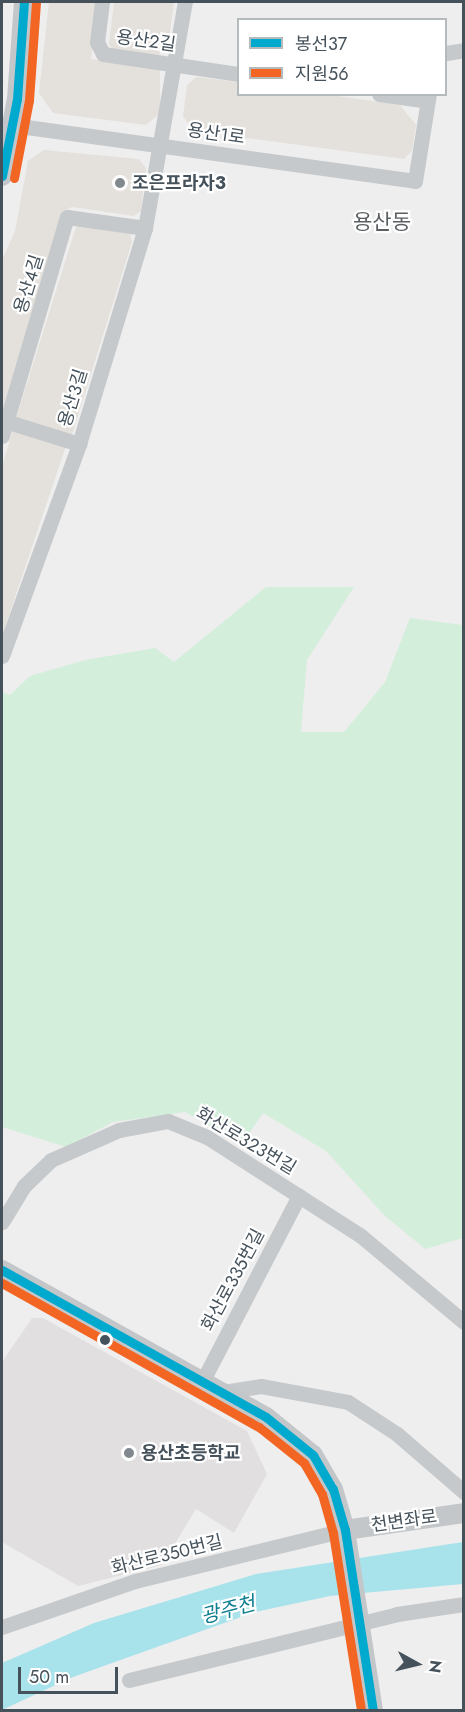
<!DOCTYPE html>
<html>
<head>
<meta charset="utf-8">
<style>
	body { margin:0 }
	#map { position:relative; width:465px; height:1712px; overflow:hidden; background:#efeeee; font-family:Jost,"Noto Sans KR",sans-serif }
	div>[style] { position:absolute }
	.commercial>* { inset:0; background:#e4e1dc }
	.education>* { inset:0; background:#e1dfe0 }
	.green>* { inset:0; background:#d3eedb }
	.water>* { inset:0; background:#a8e3ec }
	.minor>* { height:15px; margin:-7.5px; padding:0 7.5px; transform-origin:7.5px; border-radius:7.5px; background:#c6c9cb }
	.major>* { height:20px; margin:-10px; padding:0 10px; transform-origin:10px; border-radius:10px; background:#c4c7ca }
	.bus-1>* { height:9px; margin:-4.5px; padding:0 4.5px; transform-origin:4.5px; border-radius:4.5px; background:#00a9ce }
	.bus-2>* { height:9px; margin:-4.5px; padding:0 4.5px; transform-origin:4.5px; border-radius:4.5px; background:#f26522 }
	.dots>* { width:16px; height:16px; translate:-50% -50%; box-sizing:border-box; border:3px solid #fff; border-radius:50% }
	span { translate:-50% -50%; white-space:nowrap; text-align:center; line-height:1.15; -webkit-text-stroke:4.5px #fff; paint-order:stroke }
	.street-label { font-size:18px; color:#46525b }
	.poi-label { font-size:18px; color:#46525b; font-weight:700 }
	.left { translate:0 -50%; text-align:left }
	.water-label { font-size:20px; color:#0e7f90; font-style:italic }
	.quarter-label { font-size:21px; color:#5a5f62 }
	.frame { position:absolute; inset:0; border:3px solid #46525b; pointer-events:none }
	.legend { position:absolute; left:237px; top:18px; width:210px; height:78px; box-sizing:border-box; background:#fff; border:2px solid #b5babd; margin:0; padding:8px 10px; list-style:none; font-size:18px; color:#46525b }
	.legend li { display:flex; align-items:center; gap:12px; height:30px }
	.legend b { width:30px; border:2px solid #b5babd }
	.north { position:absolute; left:387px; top:1634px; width:60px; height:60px; -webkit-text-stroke:4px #fff; paint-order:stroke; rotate:98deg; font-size:16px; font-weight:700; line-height:24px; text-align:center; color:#46525b }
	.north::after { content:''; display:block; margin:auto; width:21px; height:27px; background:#46525b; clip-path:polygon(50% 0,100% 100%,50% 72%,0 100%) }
	.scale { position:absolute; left:18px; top:1667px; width:100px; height:27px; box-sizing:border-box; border:3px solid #46525b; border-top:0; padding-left:8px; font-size:18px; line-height:21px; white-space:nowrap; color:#46525b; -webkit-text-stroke:4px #fff; paint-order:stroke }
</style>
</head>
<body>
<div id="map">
	<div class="commercial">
		<div style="clip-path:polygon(49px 2px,99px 2px,91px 59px,160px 69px,160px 113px,146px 125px,53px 113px,39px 93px)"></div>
		<div style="clip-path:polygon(114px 2px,174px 2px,168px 47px,156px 57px,114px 51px,109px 44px)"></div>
		<div style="clip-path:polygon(196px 77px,238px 82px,238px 94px,324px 94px,400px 105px,416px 125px,412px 151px,404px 159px,193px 131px,183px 116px,187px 85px)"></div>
		<div style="clip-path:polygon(44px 150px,139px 159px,146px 168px,141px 211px,134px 216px,72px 207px,64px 211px,2px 411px,2px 260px,15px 231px,28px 161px)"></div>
		<div style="clip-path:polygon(87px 222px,130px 233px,132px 242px,72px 435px,16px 418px,76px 227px)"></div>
		<div style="clip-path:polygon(13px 430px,66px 446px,2px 636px,2px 466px)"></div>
	</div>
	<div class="education">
		<div style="clip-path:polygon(32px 1318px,43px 1318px,247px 1431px,267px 1474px,234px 1533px,196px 1509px,162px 1565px,78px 1586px,2px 1542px,2px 1362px)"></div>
	</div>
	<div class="green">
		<div style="clip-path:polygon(266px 587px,354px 587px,307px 660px,301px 732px,344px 732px,385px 682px,410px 618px,463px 625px,463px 1238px,425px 1249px,384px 1215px,326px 1151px,263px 1113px,242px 1144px,185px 1112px,113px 1122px,66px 1147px,2px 1127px,2px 692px,10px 695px,30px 676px,85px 660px,155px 648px,174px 662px)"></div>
	</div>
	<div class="water">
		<div style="clip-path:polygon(463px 1542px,463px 1584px,330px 1596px,255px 1612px,73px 1677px,2px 1710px,2px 1663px,94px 1623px,256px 1574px)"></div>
	</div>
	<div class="minor">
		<div style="left:102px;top:2px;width:40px;rotate:97.1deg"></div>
		<div style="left:97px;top:42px;width:13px;rotate:63deg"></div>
		<div style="left:103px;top:54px;width:136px;rotate:8.4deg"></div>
		<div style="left:446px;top:53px;width:18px;rotate:-9deg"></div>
		<div style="left:379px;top:94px;width:49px;rotate:8.1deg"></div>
		<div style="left:12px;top:125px;width:407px;rotate:7.9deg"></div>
		<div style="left:415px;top:181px;width:88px;rotate:-80.9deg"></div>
		<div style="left:2px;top:420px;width:81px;rotate:17.3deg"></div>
		<div style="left:2px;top:436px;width:228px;rotate:-73.5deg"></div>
		<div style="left:67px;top:217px;width:79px;rotate:8deg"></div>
		<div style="left:2px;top:656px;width:226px;rotate:-70deg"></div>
		<div style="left:79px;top:444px;width:226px;rotate:-73deg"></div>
		<div style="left:145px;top:228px;width:230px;rotate:-80deg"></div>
		<div style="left:2px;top:1222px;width:42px;rotate:-58.6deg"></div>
		<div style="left:24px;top:1186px;width:37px;rotate:-44deg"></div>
		<div style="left:51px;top:1160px;width:74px;rotate:-23.8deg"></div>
		<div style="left:119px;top:1130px;width:50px;rotate:-10.4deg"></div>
		<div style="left:168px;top:1121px;width:42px;rotate:22.3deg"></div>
		<div style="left:207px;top:1137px;width:183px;rotate:32.7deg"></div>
		<div style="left:361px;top:1236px;width:134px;rotate:39.9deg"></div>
		<div style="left:202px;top:1382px;width:210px;rotate:-62.5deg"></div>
		<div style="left:223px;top:1392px;width:38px;rotate:-9deg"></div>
		<div style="left:261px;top:1386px;width:88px;rotate:10.4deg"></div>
		<div style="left:348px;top:1402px;width:59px;rotate:33.1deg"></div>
		<div style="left:397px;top:1434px;width:89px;rotate:40.9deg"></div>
		<div style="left:2px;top:1627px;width:141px;rotate:-19.1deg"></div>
		<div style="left:135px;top:1581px;width:216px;rotate:-13.7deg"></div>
		<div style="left:129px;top:1680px;width:276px;rotate:-13.8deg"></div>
		<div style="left:397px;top:1614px;width:68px;rotate:-8.5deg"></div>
	</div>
	<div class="major">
		<div style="left:2px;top:176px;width:78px;rotate:-79deg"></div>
		<div style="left:17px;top:99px;width:97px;rotate:-85.9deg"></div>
		<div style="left:2px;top:1270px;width:302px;rotate:29.1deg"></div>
		<div style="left:266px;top:1417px;width:60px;rotate:39deg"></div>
		<div style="left:313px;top:1455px;width:39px;rotate:60deg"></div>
		<div style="left:333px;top:1489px;width:43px;rotate:73.7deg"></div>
		<div style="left:345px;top:1530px;width:182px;rotate:81.2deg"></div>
		<div style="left:345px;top:1530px;width:120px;rotate:-8.1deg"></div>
	</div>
	<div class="bus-1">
		<div style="left:2px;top:176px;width:78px;rotate:-79deg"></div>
		<div style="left:17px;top:99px;width:97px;rotate:-85.9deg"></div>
		<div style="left:2px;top:1270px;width:302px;rotate:29.1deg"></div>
		<div style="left:266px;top:1417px;width:60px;rotate:39deg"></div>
		<div style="left:313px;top:1455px;width:39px;rotate:60deg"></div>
		<div style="left:333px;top:1489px;width:43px;rotate:73.7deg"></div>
		<div style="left:345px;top:1530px;width:182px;rotate:81.2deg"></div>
	</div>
	<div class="bus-2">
		<div style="left:14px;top:178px;width:79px;rotate:-79.1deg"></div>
		<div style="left:29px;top:100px;width:97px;rotate:-85.9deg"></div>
		<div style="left:2px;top:1283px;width:295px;rotate:29.3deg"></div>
		<div style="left:259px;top:1427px;width:58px;rotate:38.7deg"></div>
		<div style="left:304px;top:1463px;width:36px;rotate:60deg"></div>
		<div style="left:322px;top:1494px;width:41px;rotate:74.2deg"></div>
		<div style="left:333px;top:1533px;width:179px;rotate:81deg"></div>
	</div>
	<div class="dots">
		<div style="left:120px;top:183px;background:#81898e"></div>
		<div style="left:105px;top:1340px;background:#46525b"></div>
		<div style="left:129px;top:1453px;background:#81898e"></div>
	</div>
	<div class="street-label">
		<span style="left:146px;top:41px;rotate:8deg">용산2길</span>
		<span style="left:216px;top:134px;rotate:8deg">용산1로</span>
		<span style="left:29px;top:284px;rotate:-73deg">용산4길</span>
		<span style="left:73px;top:398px;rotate:-73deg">용산3길</span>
		<span style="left:246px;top:1141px;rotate:31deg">화산로323번길</span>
		<span style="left:233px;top:1280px;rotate:-62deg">화산로335번길</span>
		<span style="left:404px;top:1521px;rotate:-8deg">천변좌로</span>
		<span style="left:167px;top:1555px;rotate:-14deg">화산로350번길</span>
	</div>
	<div class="poi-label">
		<span class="left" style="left:132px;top:183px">조은프라자3</span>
		<span class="left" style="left:141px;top:1453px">용산초등학교</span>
	</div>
	<div class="water-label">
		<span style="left:228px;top:1610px;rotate:-15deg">광주천</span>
	</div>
	<div class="quarter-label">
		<span style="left:382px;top:222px">용산동</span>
	</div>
	<div class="frame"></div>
	<ul class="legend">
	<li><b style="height:8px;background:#00a9ce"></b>봉선37</li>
	<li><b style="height:8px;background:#f26522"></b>지원56</li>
	</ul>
	<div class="north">N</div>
	<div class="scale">50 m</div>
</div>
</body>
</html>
